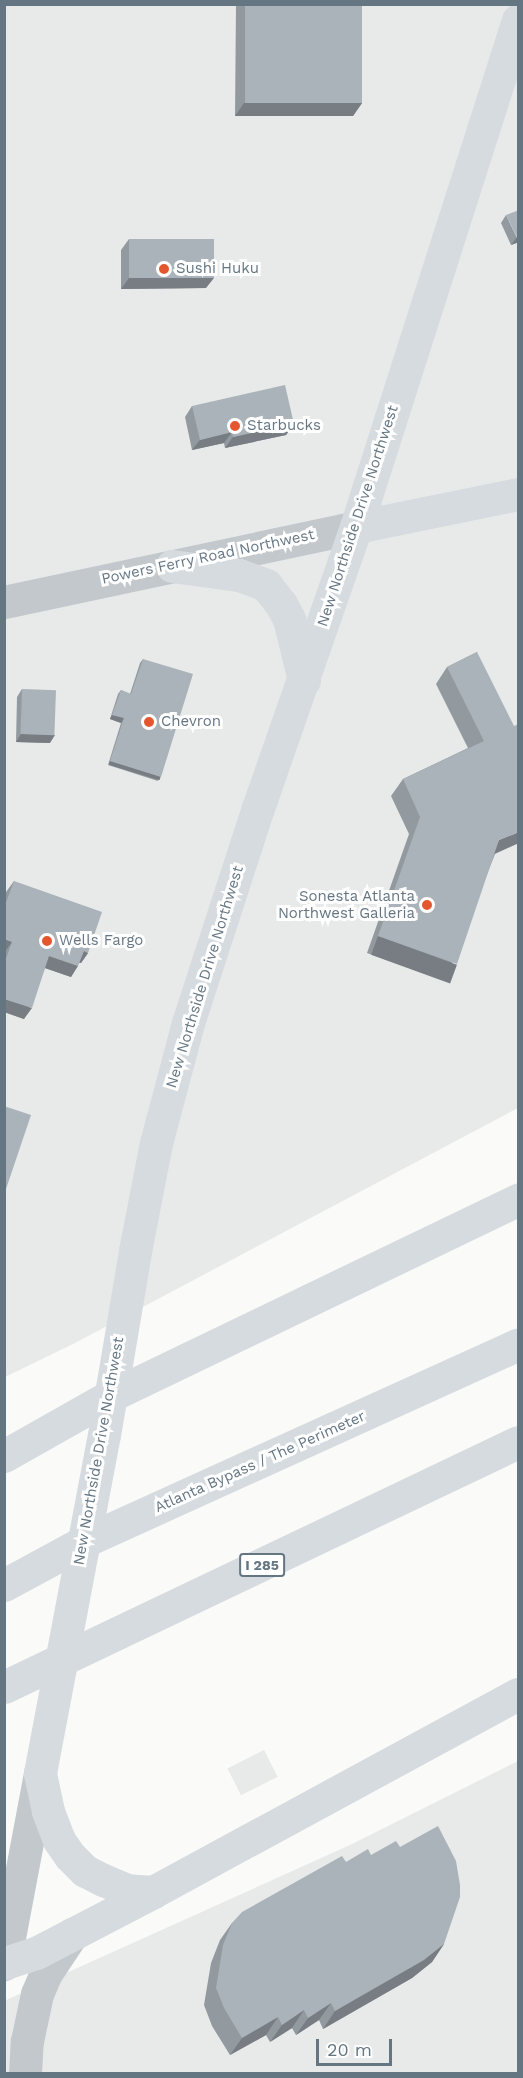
<!DOCTYPE html>
<html>
<head>
<meta charset="utf-8">
<style>
	body { margin:0 }
	#map { position:relative; width:523px; height:2078px; overflow:hidden; background:#fafaf8; font-family:"Work Sans",sans-serif }
	div>[style] { position:absolute }
	.built>* { inset:0; background:#e8e9e9; transform-origin:0 0 }
	.minor>* { height:33px; margin:-16.5px; padding:0 16.5px; transform-origin:16.5px; border-radius:16.5px; background:#c3c8cc }
	.major>* { height:33px; margin:-16.5px; padding:0 16.5px; transform-origin:16.5px; border-radius:16.5px; background:#d6dbdf }
	.highway>* { height:33px; margin:-16.5px; padding:0 16.5px; transform-origin:16.5px; border-radius:16.5px; background:#d6dbdf }
	.wall>* { inset:0; background:#929a9f }
	.shaded-wall>* { inset:0; background:#777d82; transform-origin:0 0 }
	.building>* { inset:0; background:#aab3b9; transform-origin:0 0 }
	.dots>* { width:16px; height:16px; translate:-50% -50%; box-sizing:border-box; border:3px solid #fff; border-radius:50% }
	span { translate:-50% -50%; white-space:nowrap; text-align:center; line-height:1.15; -webkit-text-stroke:6px #fff; paint-order:stroke }
	.shield-label span { padding:2px 4px; background:#fff; border:2px solid; border-radius:4px; -webkit-text-stroke-width:0 }
	.shield-label { font-size:14px; color:#657683; font-weight:700 }
	.poi-label { font-size:15px; color:#657683 }
	.left { translate:0 -50%; text-align:left }
	.right { translate:-100% -50%; text-align:right }
	.street-label { font-size:15px; color:#657683 }
	.frame { position:absolute; inset:0; border:6px solid #657683; pointer-events:none }
	.scale { position:absolute; left:316px; top:2039px; width:76px; height:27px; box-sizing:border-box; border:3px solid #657683; border-top:0; padding-left:8px; font-size:18px; line-height:21px; white-space:nowrap; color:#657683; -webkit-text-stroke:4px #fff; paint-order:stroke }
</style>
</head>
<body>
<div id="map">
	<div class="built">
		<div style="clip-path:polygon(4px 5px,518px 5px,518px 1108px,75px 1343px,5px 1377px)"></div>
		<div style="left:264px;top:1750px;width:30px;height:41px;rotate:63deg"></div>
		<div style="clip-path:polygon(518px 1761px,518px 2073px,5px 2073px,4px 2001px,350px 1845px)"></div>
	</div>
	<div class="minor">
		<div style="left:4px;top:602px;width:360px;rotate:-12deg"></div>
		<div style="left:4px;top:1964px;width:194px;rotate:-79.3deg"></div>
		<div style="left:25px;top:2074px;width:33px;rotate:-87deg"></div>
		<div style="left:27px;top:2041px;width:48px;rotate:-78deg"></div>
		<div style="left:37px;top:1994px;width:23px;rotate:-67deg"></div>
		<div style="left:46px;top:1973px;width:47px;rotate:-56.3deg"></div>
	</div>
	<div class="major">
		<div style="left:356px;top:527px;width:165px;rotate:-11.5deg"></div>
		<div style="left:172px;top:566px;width:68px;rotate:7.7deg"></div>
		<div style="left:239px;top:575px;width:29px;rotate:20deg"></div>
		<div style="left:266px;top:585px;width:24px;rotate:52deg"></div>
		<div style="left:281px;top:604px;width:17px;rotate:62deg"></div>
		<div style="left:289px;top:619px;width:63px;rotate:76.2deg"></div>
		<div style="left:110px;top:1396px;width:453px;rotate:-25.7deg"></div>
		<div style="left:153px;top:1892px;width:26px;rotate:-176deg"></div>
		<div style="left:127px;top:1890px;width:26px;rotate:-157deg"></div>
		<div style="left:103px;top:1880px;width:20px;rotate:-153deg"></div>
		<div style="left:85px;top:1871px;width:21px;rotate:-135deg"></div>
		<div style="left:70px;top:1856px;width:19px;rotate:-125deg"></div>
		<div style="left:59px;top:1840px;width:31px;rotate:-111deg"></div>
		<div style="left:48px;top:1811px;width:39px;rotate:-102deg"></div>
		<div style="left:40px;top:1773px;width:344px;rotate:-79.3deg"></div>
		<div style="left:104px;top:1435px;width:187px;rotate:-80.4deg"></div>
		<div style="left:135px;top:1251px;width:110px;rotate:-79deg"></div>
		<div style="left:156px;top:1143px;width:124px;rotate:-75.1deg"></div>
		<div style="left:188px;top:1023px;width:226px;rotate:-72deg"></div>
		<div style="left:258px;top:808px;width:298px;rotate:-70.8deg"></div>
		<div style="left:356px;top:527px;width:532px;rotate:-72.28deg"></div>
		<div style="left:5px;top:1963px;width:33px;rotate:-18deg"></div>
		<div style="left:36px;top:1953px;width:132px;rotate:-27.5deg"></div>
		<div style="left:153px;top:1892px;width:415px;rotate:-28.5deg"></div>
	</div>
	<div class="highway">
		<div style="left:4px;top:1456px;width:122px;rotate:-29.5deg"></div>
		<div style="left:4px;top:1585px;width:97px;rotate:-28.4deg"></div>
		<div style="left:89px;top:1539px;width:471px;rotate:-24.4deg"></div>
		<div style="left:4px;top:1687px;width:569px;rotate:-25.48deg"></div>
		<div style="left:4px;top:1963px;width:1px"></div>
	</div>
	<div class="wall">
		<div style="clip-path:polygon(236px 4px,362px 4px,362px 103px,353px 116px,235px 116px)"></div>
		<div style="clip-path:polygon(506px 215px,519px 242px,511px 245px,501px 223px)"></div>
		<div style="clip-path:polygon(129px 239px,206px 288px,121px 289px,121px 250px)"></div>
		<div style="clip-path:polygon(192px 406px,294px 424px,286px 435px,225px 448px,224px 443px,192px 450px,185px 417px)"></div>
		<div style="clip-path:polygon(477px 652px,495px 854px,445px 981px,367px 953px,409px 834px,391px 796px,403px 779px,468px 748px,436px 684px,447px 667px)"></div>
		<div style="clip-path:polygon(143px 659px,158px 781px,108px 765px,121px 723px,110px 719px,118px 694px,121px 690px,130px 694px,140px 663px)"></div>
		<div style="clip-path:polygon(22px 689px,50px 743px,16px 742px,17px 697px)"></div>
		<div style="clip-path:polygon(14px 881px,88px 953px,81px 963px,79px 963px,71px 977px,45px 968px,24px 1019px,4px 1012px,4px 897px,6px 892px)"></div>
		<div style="clip-path:polygon(371px 1855px,444px 1944px,432px 1962px,412px 1978px,323px 2029px,319px 2020px,296px 2035px,292px 2028px,270px 2042px,266px 2035px,230px 2055px,212px 2026px,204px 2005px,211px 1963px,220px 1940px,232px 1923px,346px 1862px)"></div>
	</div>
	<div class="shaded-wall">
		<div style="clip-path:polygon(244px 103px,362px 103px,353px 116px,235px 116px)"></div>
		<div style="clip-path:polygon(519px 236px,519px 242px,511px 245px,517px 237px)"></div>
		<div style="clip-path:polygon(129px 278px,214px 278px,206px 288px,121px 289px)"></div>
		<div style="clip-path:polygon(294px 424px,286px 435px,225px 448px,233px 437px)"></div>
		<div style="clip-path:polygon(232px 432px,224px 443px,192px 450px,200px 440px)"></div>
		<div style="clip-path:polygon(112px 715px,124px 718px,121px 723px,110px 719px)"></div>
		<div style="clip-path:polygon(21px 734px,55px 735px,50px 743px,16px 742px)"></div>
		<div style="left:110px;top:761px;width:53px;height:4px;rotate:17deg"></div>
		<div style="clip-path:polygon(519px 832px,519px 843px,488px 857px,499px 840px)"></div>
		<div style="left:378px;top:936px;width:84px;height:20px;rotate:20deg"></div>
		<div style="clip-path:polygon(4px 939px,12px 942px,4px 953px)"></div>
		<div style="clip-path:polygon(84px 951px,88px 953px,81px 963px,76px 961px)"></div>
		<div style="clip-path:polygon(49px 956px,78px 966px,71px 977px,42px 967px)"></div>
		<div style="clip-path:polygon(4px 999px,32px 1008px,24px 1019px,4px 1012px)"></div>
		<div style="clip-path:polygon(444px 1944px,432px 1962px,412px 1978px,323px 2029px,335px 2011px)"></div>
		<div style="clip-path:polygon(331px 2003px,319px 2020px,296px 2035px,308px 2018px)"></div>
		<div style="clip-path:polygon(304px 2010px,292px 2028px,270px 2042px,282px 2025px)"></div>
		<div style="clip-path:polygon(278px 2017px,266px 2035px,230px 2055px,242px 2038px)"></div>
	</div>
	<div class="building">
		<div style="left:245px;top:4px;width:117px;height:99px"></div>
		<div style="clip-path:polygon(519px 210px,519px 236px,517px 237px,506px 215px)"></div>
		<div style="left:129px;top:239px;width:85px;height:39px"></div>
		<div style="clip-path:polygon(285px 385px,294px 424px,233px 437px,232px 432px,200px 440px,192px 406px)"></div>
		<div style="clip-path:polygon(477px 652px,514px 726px,519px 724px,519px 832px,499px 840px,457px 964px,378px 936px,420px 817px,403px 779px,484px 741px,447px 667px)"></div>
		<div style="clip-path:polygon(143px 659px,193px 674px,161px 777px,110px 761px,124px 718px,112px 715px,121px 690px,131px 694px)"></div>
		<div style="left:22px;top:689px;width:34px;height:45px;rotate:2deg"></div>
		<div style="clip-path:polygon(14px 881px,102px 912px,88px 953px,84px 951px,78px 966px,49px 956px,32px 1008px,4px 999px,4px 964px,12px 942px,4px 939px,4px 908px)"></div>
		<div style="clip-path:polygon(4px 1106px,31px 1115px,6px 1189px,4px 1188px)"></div>
		<div style="clip-path:polygon(438px 1826px,456px 1861px,460px 1885px,460px 1897px,444px 1944px,424px 1960px,335px 2011px,331px 2003px,308px 2018px,304px 2010px,282px 2025px,278px 2017px,242px 2038px,224px 2008px,216px 1988px,223px 1945px,232px 1923px,242px 1912px,342px 1856px,346px 1862px,368px 1849px,371px 1855px,396px 1841px,400px 1847px)"></div>
	</div>
	<div class="dots">
		<div style="left:164px;top:269px;background:#e4572e"></div>
		<div style="left:235px;top:426px;background:#e4572e"></div>
		<div style="left:149px;top:722px;background:#e4572e"></div>
		<div style="left:427px;top:905px;background:#e4572e"></div>
		<div style="left:47px;top:941px;background:#e4572e"></div>
	</div>
	<div class="shield-label">
		<span style="left:262px;top:1565px">I 285</span>
	</div>
	<div class="poi-label">
		<span class="left" style="left:176px;top:269px">Sushi Huku</span>
		<span class="left" style="left:247px;top:426px">Starbucks</span>
		<span class="left" style="left:161px;top:722px">Chevron</span>
		<span class="right" style="left:415px;top:905px">Sonesta Atlanta<br>Northwest Galleria</span>
		<span class="left" style="left:59px;top:941px">Wells Fargo</span>
	</div>
	<div class="street-label">
		<span style="left:358px;top:516px;rotate:-72deg">New Northside Drive Northwest</span>
		<span style="left:208px;top:557px;rotate:-12deg">Powers Ferry Road Northwest</span>
		<span style="left:205px;top:977px;rotate:-73deg">New Northside Drive Northwest</span>
		<span style="left:99px;top:1451px;rotate:-80deg">New Northside Drive Northwest</span>
		<span style="left:260px;top:1462px;rotate:-24deg">Atlanta Bypass / The Perimeter</span>
	</div>
	<div class="frame"></div>
	<div class="scale">20 m</div>
</div>
</body>
</html>
